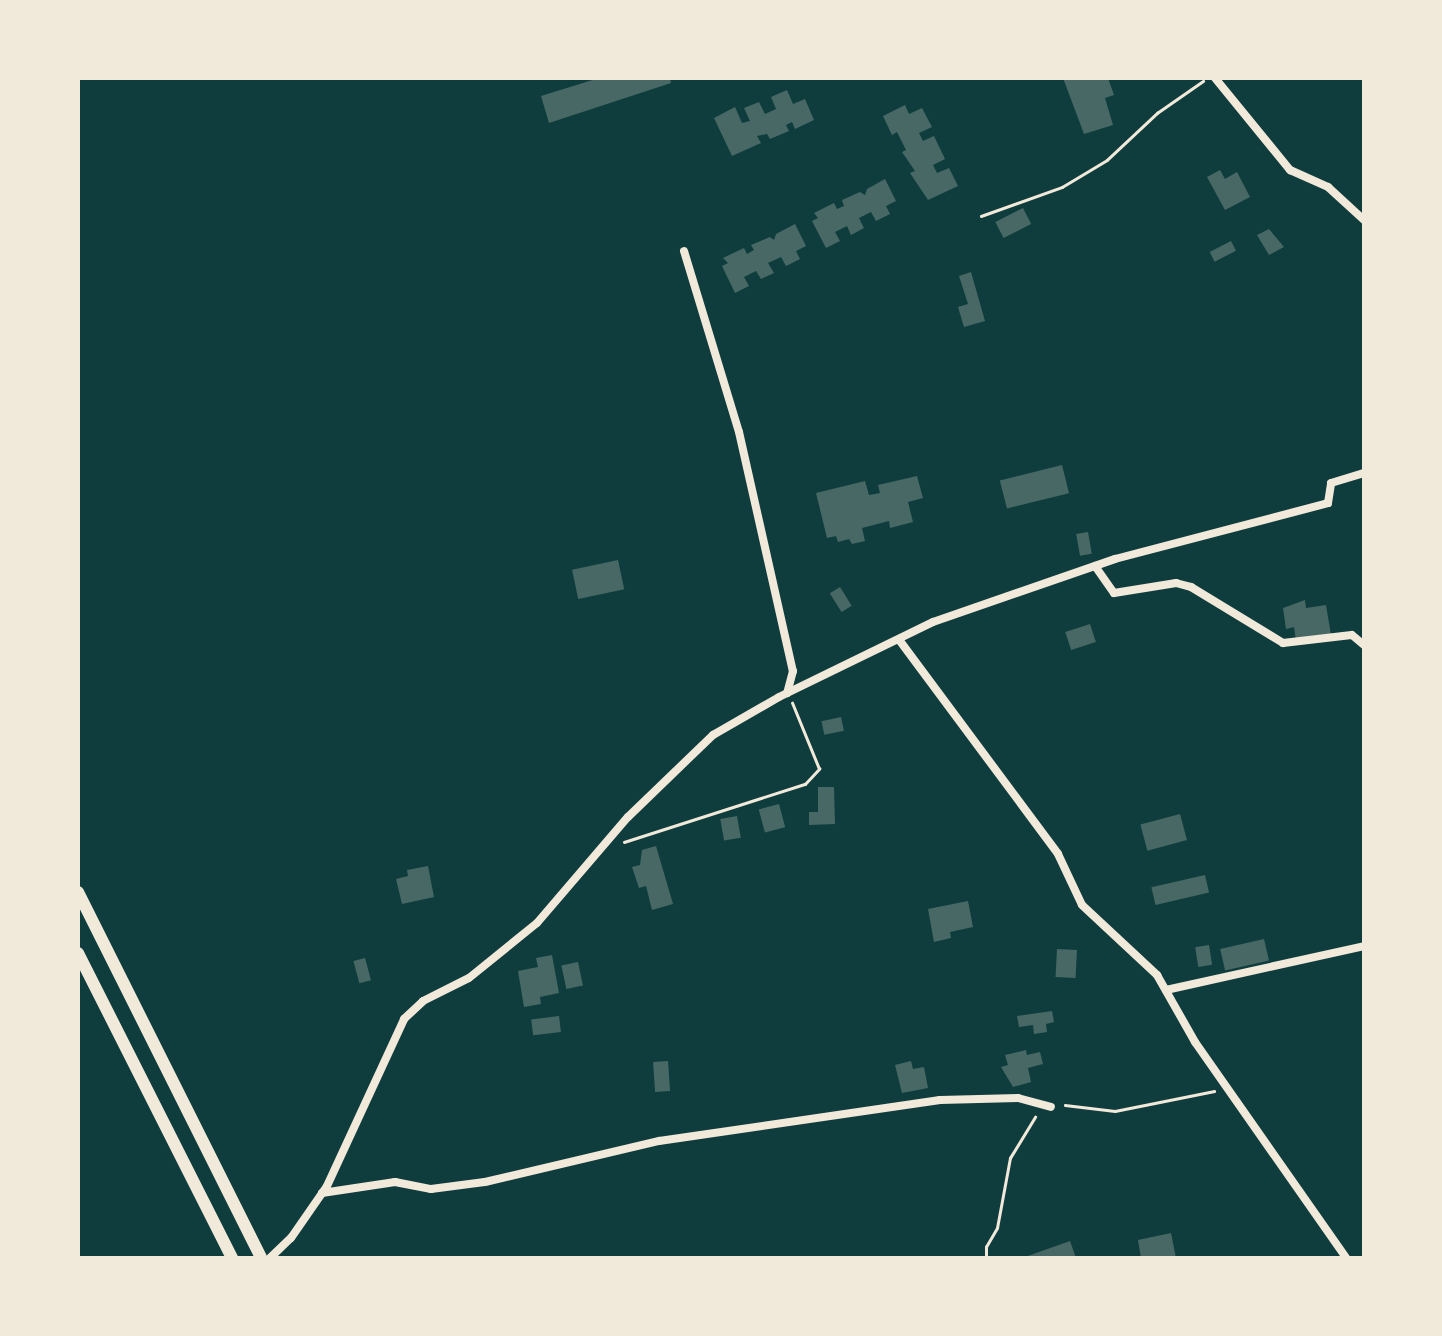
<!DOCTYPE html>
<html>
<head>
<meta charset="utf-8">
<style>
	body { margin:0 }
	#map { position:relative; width:1442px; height:1336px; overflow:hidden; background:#0f3d3e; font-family:"Sofia Sans Condensed",sans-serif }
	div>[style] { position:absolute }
	.building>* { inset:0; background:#486865; transform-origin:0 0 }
	.path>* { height:2.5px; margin:-1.25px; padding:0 1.25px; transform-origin:1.25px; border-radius:1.25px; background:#f1e9da }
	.minor>* { height:8px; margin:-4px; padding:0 4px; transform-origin:4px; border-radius:4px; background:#f1e9da }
	.trunk>* { height:12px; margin:-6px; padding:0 6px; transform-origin:6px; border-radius:6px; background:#f1e9da }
	span { translate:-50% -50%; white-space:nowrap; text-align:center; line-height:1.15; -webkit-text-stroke:8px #f1e9da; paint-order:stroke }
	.frame { position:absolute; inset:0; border:80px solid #f1e9da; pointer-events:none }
</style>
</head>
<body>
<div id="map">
	<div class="building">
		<div style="clip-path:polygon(599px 78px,670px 78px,671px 83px,549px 123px,541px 96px)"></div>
		<div style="clip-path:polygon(1063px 78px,1108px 78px,1114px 95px,1105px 98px,1113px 125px,1084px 134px)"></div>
		<div style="clip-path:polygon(787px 90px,793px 104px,805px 99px,814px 120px,795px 129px,792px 122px,786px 125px,789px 131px,770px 139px,767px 134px,757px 136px,761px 143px,732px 156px,714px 118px,735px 107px,742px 123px,750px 121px,744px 108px,759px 102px,765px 114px,776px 109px,771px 97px)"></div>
		<div style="clip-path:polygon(905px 105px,909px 114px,922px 108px,932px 127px,919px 133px,923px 141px,934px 136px,945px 159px,933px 165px,937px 173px,949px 168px,958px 186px,928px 200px,910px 173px,915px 171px,902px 152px,906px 150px,897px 132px,892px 135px,883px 116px)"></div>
		<div style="clip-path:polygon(1220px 170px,1225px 179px,1237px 172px,1250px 197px,1225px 210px,1207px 177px)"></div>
		<div style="clip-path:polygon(885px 179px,896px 201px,886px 206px,890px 214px,876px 221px,871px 212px,859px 218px,864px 228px,851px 235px,847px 226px,835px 232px,840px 241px,826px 248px,812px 221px,818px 218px,814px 213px,834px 203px,837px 209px,844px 206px,842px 200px,860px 192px,865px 195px,867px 189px)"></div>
		<div style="left:1023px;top:208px;width:18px;height:31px;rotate:63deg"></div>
		<div style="clip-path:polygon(795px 224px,806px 246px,796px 251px,800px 259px,786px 266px,781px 257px,768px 263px,774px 273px,761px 279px,756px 271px,744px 277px,749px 286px,735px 293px,722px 266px,728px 263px,723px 258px,744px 248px,747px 254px,754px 250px,751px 245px,770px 237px,774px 240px,776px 234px)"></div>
		<div style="clip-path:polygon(1269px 229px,1284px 247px,1269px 255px,1257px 235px)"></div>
		<div style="left:1231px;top:241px;width:11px;height:24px;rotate:63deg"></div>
		<div style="clip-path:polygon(971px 272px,985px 321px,964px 327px,958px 307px,968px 304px,959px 276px)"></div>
		<div style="left:1062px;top:465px;width:29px;height:64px;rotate:76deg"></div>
		<div style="clip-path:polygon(917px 476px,923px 498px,908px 502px,913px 522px,890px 528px,889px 521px,862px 528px,865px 541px,852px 544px,849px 539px,838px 542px,836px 536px,827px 538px,816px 493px,865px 481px,869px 495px,880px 493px,878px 485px)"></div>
		<div style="left:1088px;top:532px;width:22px;height:12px;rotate:80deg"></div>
		<div style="left:618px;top:560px;width:30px;height:47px;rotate:78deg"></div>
		<div style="left:840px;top:587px;width:22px;height:12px;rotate:58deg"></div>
		<div style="clip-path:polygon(1305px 600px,1306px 608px,1326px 605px,1331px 635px,1296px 641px,1294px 627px,1286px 629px,1283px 608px)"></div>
		<div style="left:1090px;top:624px;width:19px;height:26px;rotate:72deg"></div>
		<div style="left:841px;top:717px;width:14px;height:20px;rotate:78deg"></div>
		<div style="clip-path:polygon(818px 787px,834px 787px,835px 824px,809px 825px,809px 812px,818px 812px)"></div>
		<div style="left:779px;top:804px;width:24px;height:21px;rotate:75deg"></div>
		<div style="left:1180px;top:814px;width:27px;height:41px;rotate:75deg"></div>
		<div style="left:737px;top:816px;width:22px;height:17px;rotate:80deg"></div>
		<div style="clip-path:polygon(656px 846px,673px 904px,652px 910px,646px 886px,639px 888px,632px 867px,640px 865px,642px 850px)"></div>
		<div style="clip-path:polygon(428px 866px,434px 897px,402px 904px,396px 879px,408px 876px,407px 870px)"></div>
		<div style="left:1205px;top:875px;width:18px;height:55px;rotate:77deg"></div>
		<div style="clip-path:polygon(968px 901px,973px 927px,950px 932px,951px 938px,934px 942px,928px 909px)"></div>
		<div style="left:1264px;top:939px;width:22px;height:45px;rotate:77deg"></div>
		<div style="left:1209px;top:945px;width:20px;height:14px;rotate:81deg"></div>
		<div style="left:1057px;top:949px;width:20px;height:28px;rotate:3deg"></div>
		<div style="clip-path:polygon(552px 955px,559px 993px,540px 997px,541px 1004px,524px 1007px,518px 971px,538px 967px,536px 958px)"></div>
		<div style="left:365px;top:958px;width:23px;height:12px;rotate:75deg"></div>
		<div style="left:578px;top:962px;width:24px;height:17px;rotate:78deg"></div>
		<div style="clip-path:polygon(1052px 1011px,1054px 1022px,1046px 1024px,1047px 1032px,1034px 1034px,1033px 1025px,1019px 1027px,1017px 1016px)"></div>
		<div style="left:559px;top:1016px;width:16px;height:28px;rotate:83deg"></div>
		<div style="clip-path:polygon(1026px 1050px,1027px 1055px,1040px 1052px,1043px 1064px,1028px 1068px,1031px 1082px,1013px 1087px,1001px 1067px,1008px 1065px,1005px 1055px)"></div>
		<div style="left:668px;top:1061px;width:30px;height:15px;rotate:86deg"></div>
		<div style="clip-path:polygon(911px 1061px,913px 1069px,924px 1067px,928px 1088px,902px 1093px,895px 1065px)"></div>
		<div style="clip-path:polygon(1171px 1233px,1176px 1258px,1141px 1258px,1138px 1240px)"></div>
		<div style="clip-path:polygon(1070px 1241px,1076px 1258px,1022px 1258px)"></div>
	</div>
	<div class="path">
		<div style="left:981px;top:216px;width:86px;rotate:-19.7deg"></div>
		<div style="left:1062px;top:187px;width:52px;rotate:-31deg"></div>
		<div style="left:1107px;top:160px;width:69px;rotate:-43.2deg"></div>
		<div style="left:1157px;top:113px;width:56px;rotate:-34.8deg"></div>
		<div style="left:624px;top:842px;width:190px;rotate:-17.8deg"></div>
		<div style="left:805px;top:784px;width:21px;rotate:-47deg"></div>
		<div style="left:819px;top:769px;width:71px;rotate:-112.2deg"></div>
		<div style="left:1065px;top:1105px;width:50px;rotate:6.8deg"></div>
		<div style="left:1115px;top:1111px;width:101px;rotate:-11.4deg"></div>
		<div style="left:986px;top:1258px;width:11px;rotate:-90deg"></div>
		<div style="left:986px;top:1247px;width:22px;rotate:-60deg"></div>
		<div style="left:997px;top:1228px;width:71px;rotate:-79.5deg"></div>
		<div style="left:1010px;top:1158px;width:48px;rotate:-58.6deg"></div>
	</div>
	<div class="minor">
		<div style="left:1215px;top:78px;width:119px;rotate:50.8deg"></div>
		<div style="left:1290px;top:170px;width:42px;rotate:24.1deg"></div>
		<div style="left:1328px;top:187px;width:49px;rotate:42.5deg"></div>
		<div style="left:684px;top:251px;width:189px;rotate:73.1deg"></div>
		<div style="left:739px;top:432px;width:245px;rotate:77.3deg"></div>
		<div style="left:793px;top:671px;width:23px;rotate:105deg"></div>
		<div style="left:1095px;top:566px;width:33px;rotate:55deg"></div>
		<div style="left:1114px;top:593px;width:63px;rotate:-9.2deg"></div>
		<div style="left:1176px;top:583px;width:16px;rotate:15deg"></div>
		<div style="left:1191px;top:587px;width:108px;rotate:31.3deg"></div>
		<div style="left:1283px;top:643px;width:69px;rotate:-6.6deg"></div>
		<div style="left:1352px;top:635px;width:16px;rotate:40deg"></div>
		<div style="left:900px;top:641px;width:265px;rotate:53.4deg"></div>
		<div style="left:1058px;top:854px;width:56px;rotate:64.8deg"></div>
		<div style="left:1082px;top:905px;width:103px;rotate:43deg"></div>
		<div style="left:1157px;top:975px;width:77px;rotate:60.4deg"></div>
		<div style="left:1195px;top:1042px;width:264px;rotate:55deg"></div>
		<div style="left:1166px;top:990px;width:203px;rotate:-12.5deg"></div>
		<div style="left:322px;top:1193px;width:74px;rotate:-8.6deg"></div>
		<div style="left:395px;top:1182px;width:37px;rotate:11deg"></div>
		<div style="left:431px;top:1189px;width:54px;rotate:-7.4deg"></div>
		<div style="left:485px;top:1182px;width:179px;rotate:-13.3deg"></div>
		<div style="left:659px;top:1141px;width:284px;rotate:-8.3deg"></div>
		<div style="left:940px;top:1100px;width:78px;rotate:-1.5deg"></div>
		<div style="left:1018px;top:1098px;width:34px;rotate:15deg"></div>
		<div style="left:270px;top:1258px;width:29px;rotate:-44deg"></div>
		<div style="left:291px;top:1238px;width:63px;rotate:-55.3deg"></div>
		<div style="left:327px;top:1186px;width:184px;rotate:-65.2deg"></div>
		<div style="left:404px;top:1019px;width:26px;rotate:-43deg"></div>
		<div style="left:423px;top:1001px;width:51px;rotate:-26.6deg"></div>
		<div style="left:469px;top:978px;width:87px;rotate:-39deg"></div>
		<div style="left:537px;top:923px;width:140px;rotate:-49.4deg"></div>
		<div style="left:628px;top:817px;width:118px;rotate:-44deg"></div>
		<div style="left:713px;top:735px;width:76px;rotate:-29.9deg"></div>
		<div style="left:779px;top:697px;width:171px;rotate:-26deg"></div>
		<div style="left:933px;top:622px;width:193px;rotate:-19.1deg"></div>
		<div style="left:1115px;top:559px;width:220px;rotate:-14.7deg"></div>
		<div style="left:1328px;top:503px;width:20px;rotate:-81deg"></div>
		<div style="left:1331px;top:483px;width:34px;rotate:-17deg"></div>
	</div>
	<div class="trunk">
		<div style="left:78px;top:892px;width:409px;rotate:63.4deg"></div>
		<div style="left:78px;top:953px;width:342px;rotate:63.2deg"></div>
	</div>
	<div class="frame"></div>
</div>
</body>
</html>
